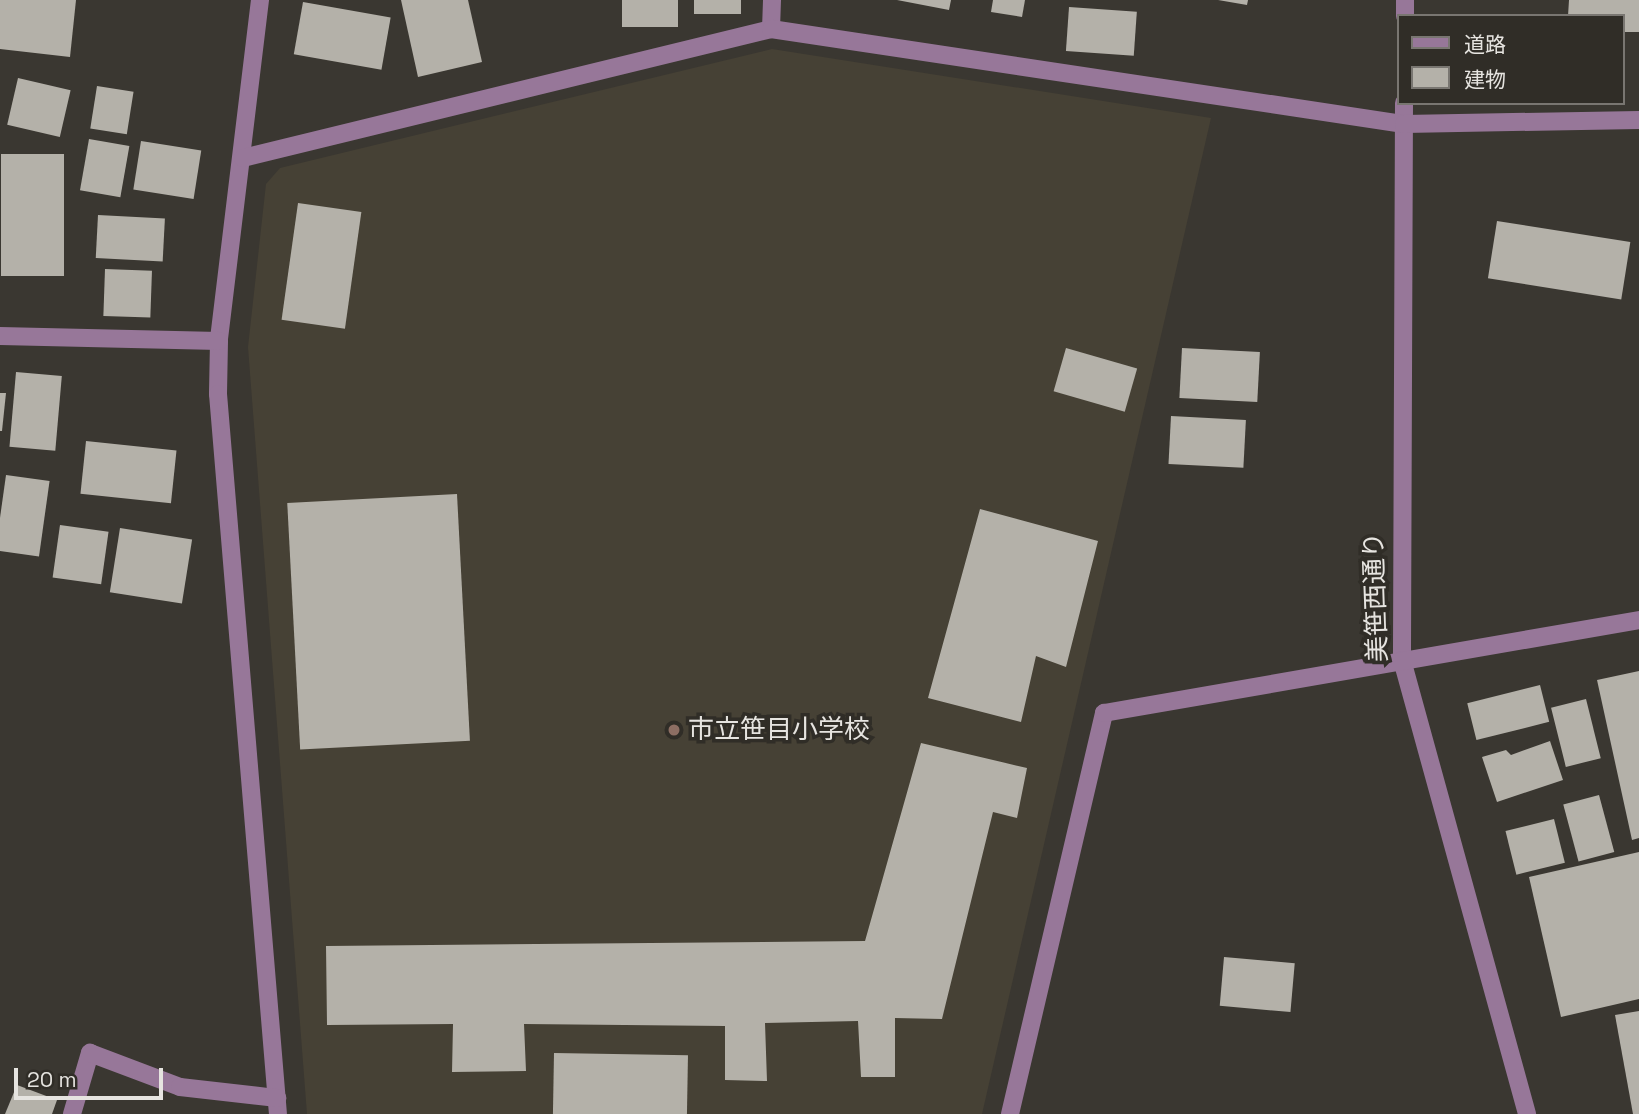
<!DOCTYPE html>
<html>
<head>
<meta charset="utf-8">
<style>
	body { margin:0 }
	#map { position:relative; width:1639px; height:1114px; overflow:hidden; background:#3a3731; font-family:"Space Grotesk","Noto Sans JP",sans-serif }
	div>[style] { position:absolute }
	.built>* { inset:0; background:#464135 }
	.building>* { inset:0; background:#b4b1a9; transform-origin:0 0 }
	.minor>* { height:18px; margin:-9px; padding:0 9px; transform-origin:9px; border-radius:9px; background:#977799 }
	.dots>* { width:19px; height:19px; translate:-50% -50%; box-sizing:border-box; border:4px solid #302d27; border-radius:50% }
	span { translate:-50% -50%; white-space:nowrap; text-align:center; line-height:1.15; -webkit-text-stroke:7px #302d27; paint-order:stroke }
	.street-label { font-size:26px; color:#e6e4e0 }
	.poi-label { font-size:26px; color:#e6e4e0 }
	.left { translate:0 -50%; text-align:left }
	.legend { position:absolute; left:1397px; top:14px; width:228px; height:91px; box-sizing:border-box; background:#302d27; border:2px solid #797671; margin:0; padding:9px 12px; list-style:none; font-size:21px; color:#e6e4e0 }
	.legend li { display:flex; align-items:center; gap:14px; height:35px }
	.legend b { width:35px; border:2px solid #797671 }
	.scale { position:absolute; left:14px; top:1068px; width:149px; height:32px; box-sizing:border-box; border:4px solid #e6e4e0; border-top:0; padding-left:9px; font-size:21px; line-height:24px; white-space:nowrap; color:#e6e4e0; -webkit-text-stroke:5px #302d27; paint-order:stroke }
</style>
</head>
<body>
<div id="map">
	<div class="built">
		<div style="clip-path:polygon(772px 49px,1211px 118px,982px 1114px,307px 1114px,248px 347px,266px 184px,280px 168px)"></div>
	</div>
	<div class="building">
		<div style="clip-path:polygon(0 0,76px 0,70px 57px,0 49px)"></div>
		<div style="clip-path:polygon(401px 0,468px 0,482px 62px,418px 77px)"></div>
		<div style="left:622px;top:0;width:56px;height:27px"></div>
		<div style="left:694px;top:0;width:47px;height:14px"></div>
		<div style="clip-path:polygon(897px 0,951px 0,949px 10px)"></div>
		<div style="clip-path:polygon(993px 0,1025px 0,1022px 17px,991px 12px)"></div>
		<div style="clip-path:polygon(1218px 0,1248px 0,1247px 5px)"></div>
		<div style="clip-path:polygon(1569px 0,1639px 0,1639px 32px,1623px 32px,1623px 16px,1568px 16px)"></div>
		<div style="left:303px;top:2px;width:89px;height:53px;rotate:10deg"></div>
		<div style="left:1069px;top:7px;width:68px;height:44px;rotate:4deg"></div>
		<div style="left:18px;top:78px;width:54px;height:48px;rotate:13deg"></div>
		<div style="left:97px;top:86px;width:37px;height:43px;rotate:9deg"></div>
		<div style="left:89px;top:139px;width:41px;height:52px;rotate:10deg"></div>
		<div style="left:141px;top:141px;width:61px;height:49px;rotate:9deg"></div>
		<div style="left:1px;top:154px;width:63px;height:122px"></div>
		<div style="left:298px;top:203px;width:64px;height:118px;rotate:8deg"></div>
		<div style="left:98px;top:215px;width:67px;height:43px;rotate:3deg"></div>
		<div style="left:1497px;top:221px;width:135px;height:58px;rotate:9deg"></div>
		<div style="left:105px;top:269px;width:47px;height:47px;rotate:2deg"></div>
		<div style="left:1066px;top:348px;width:74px;height:45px;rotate:16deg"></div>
		<div style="left:1182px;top:348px;width:78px;height:50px;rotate:3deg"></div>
		<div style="left:16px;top:372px;width:46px;height:75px;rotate:5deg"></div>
		<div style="clip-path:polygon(0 393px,6px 393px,2px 431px,0 431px)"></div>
		<div style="left:1171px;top:416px;width:75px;height:48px;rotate:3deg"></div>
		<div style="left:86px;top:441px;width:91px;height:53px;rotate:6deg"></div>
		<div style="left:6px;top:475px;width:44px;height:76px;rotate:8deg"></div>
		<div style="left:457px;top:494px;width:247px;height:170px;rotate:87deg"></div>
		<div style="clip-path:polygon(980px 509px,1098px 541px,1066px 667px,1036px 656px,1021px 722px,928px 698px)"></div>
		<div style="left:60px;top:525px;width:49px;height:53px;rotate:8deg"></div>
		<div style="left:120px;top:528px;width:73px;height:65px;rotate:9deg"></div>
		<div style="clip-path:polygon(1639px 671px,1639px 838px,1632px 840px,1597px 680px)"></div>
		<div style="left:1540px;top:685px;width:38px;height:75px;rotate:76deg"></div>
		<div style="left:1586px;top:699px;width:61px;height:36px;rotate:76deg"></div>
		<div style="clip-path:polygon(1550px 741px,1563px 780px,1497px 802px,1482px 757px,1506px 750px,1511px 755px)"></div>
		<div style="clip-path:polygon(921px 743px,1027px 768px,1017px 818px,993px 812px,942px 1019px,895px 1018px,895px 1077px,861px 1077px,858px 1021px,765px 1023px,767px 1081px,725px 1080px,725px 1026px,524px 1024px,526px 1071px,452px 1072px,453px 1024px,327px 1025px,326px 946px,865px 941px)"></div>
		<div style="left:1599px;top:795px;width:59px;height:37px;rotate:75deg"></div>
		<div style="left:1554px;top:819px;width:45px;height:50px;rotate:76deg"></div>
		<div style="clip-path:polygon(1639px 852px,1639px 999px,1561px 1017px,1529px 877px)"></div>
		<div style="left:1224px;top:957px;width:71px;height:49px;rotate:5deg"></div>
		<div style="clip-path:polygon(1639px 1011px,1639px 1114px,1633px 1114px,1615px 1015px)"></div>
		<div style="left:554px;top:1053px;width:134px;height:61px;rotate:1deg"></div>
		<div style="clip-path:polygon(17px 1085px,57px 1100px,52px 1114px,5px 1114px)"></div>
	</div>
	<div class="minor">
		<div style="left:260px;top:0;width:343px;rotate:96.9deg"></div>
		<div style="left:219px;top:341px;width:53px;rotate:91.1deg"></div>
		<div style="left:218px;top:394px;width:722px;rotate:85.24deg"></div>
		<div style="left:1405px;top:16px;width:16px;rotate:-90deg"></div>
		<div style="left:771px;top:29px;width:29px;rotate:-88deg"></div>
		<div style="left:1404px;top:103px;width:557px;rotate:90.21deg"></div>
		<div style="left:1402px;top:660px;width:471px;rotate:74.6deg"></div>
		<div style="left:243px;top:158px;width:544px;rotate:-13.73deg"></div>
		<div style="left:771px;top:29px;width:640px;rotate:8.54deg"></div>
		<div style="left:1404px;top:124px;width:235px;rotate:-1deg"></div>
		<div style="left:0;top:336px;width:219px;rotate:1.3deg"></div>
		<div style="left:72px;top:1114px;width:64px;rotate:-73.6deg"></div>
		<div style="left:90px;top:1053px;width:96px;rotate:20.7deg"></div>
		<div style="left:180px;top:1087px;width:98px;rotate:6.5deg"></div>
		<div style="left:1010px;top:1114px;width:412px;rotate:-76.8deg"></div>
		<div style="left:1104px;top:713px;width:543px;rotate:-9.86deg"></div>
	</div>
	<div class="dots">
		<div style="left:674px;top:730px;background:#8d6e63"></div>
	</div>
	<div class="street-label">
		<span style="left:1376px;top:597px;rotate:-92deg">美笹西通り</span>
	</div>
	<div class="poi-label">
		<span class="left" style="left:688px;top:730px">市立笹目小学校</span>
	</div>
	<ul class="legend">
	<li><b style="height:9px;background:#977799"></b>道路</li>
	<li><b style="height:19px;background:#b4b1a9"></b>建物</li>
	</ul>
	<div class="scale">20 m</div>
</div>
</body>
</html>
